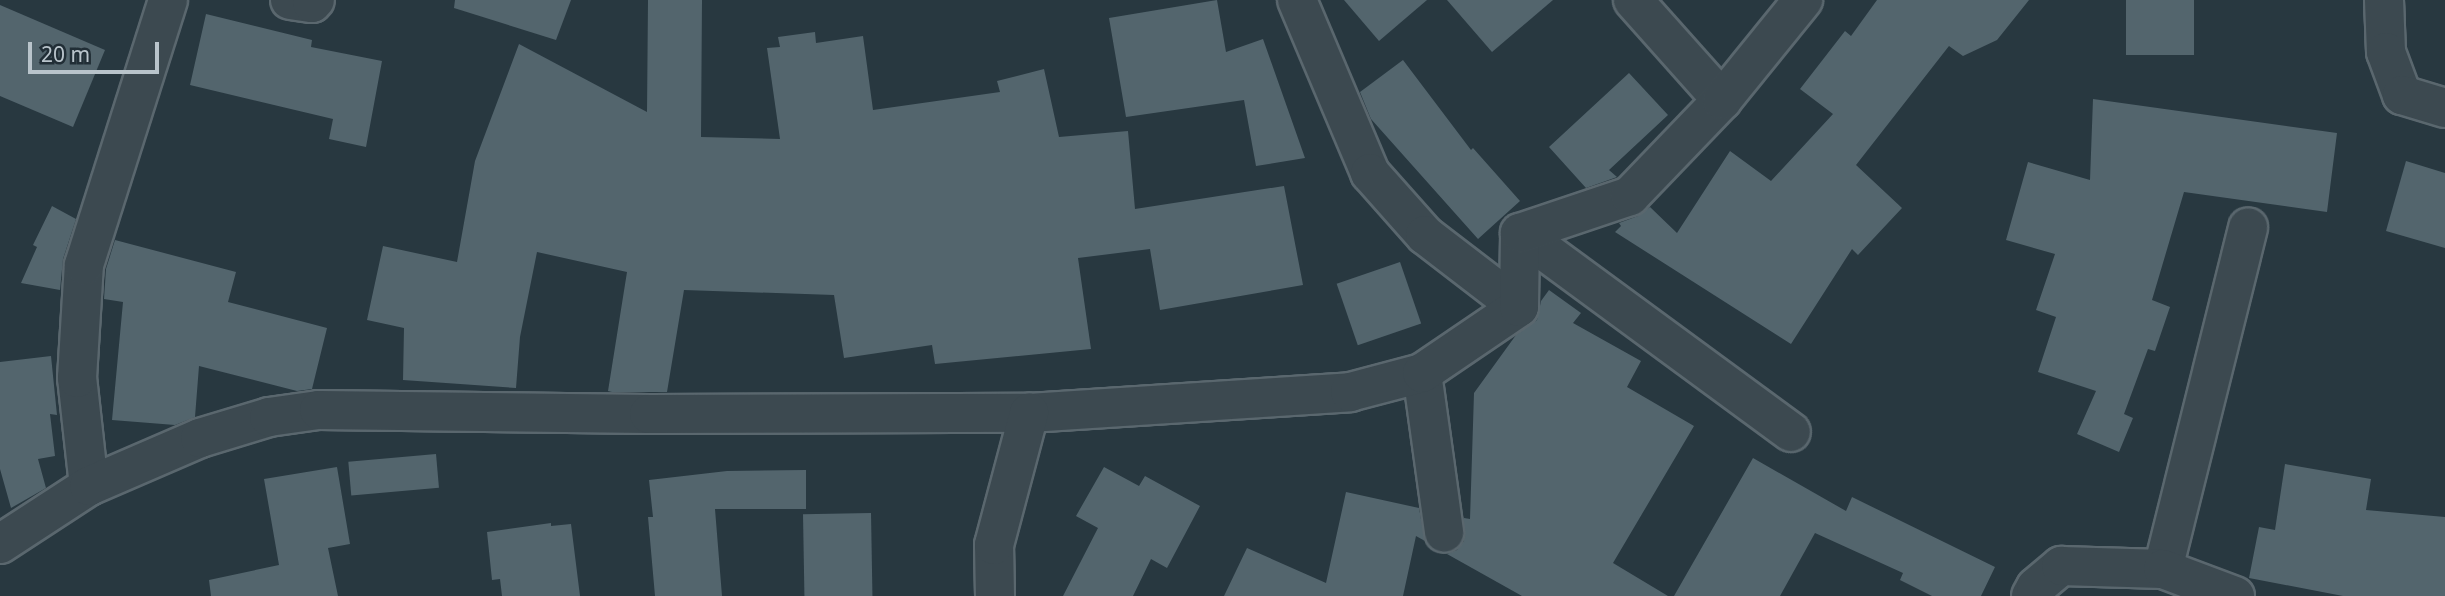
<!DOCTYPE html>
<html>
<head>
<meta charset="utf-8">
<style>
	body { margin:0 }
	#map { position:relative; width:2445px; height:596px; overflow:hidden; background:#283840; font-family:"Noto Sans",sans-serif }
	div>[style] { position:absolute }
	.building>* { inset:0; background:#53656d; transform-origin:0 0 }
	.roads { filter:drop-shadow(2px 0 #5a676e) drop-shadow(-2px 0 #5a676e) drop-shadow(0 2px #5a676e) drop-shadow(0 -2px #5a676e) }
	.minor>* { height:38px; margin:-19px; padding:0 19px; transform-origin:19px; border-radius:19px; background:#3c4950 }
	span { translate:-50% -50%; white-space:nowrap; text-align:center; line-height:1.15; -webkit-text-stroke:5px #212e36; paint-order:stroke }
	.scale { position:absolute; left:28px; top:42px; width:131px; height:32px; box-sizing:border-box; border:4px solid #b9c4cb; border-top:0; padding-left:9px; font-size:21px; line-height:24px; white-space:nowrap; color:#b9c4cb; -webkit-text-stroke:5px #212e36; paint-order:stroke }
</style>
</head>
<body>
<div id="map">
	<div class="building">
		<div style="clip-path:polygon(455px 0,571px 0,556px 40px,454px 8px)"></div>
		<div style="clip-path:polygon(648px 0,702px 0,701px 137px,780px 139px,767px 48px,780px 47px,778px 37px,815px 32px,816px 43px,863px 36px,873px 110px,1000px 92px,997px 81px,1044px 69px,1059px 137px,1128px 131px,1135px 209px,1284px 186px,1303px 285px,1160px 310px,1150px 249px,1078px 258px,1091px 349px,935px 364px,932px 345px,844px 358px,834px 295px,684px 290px,667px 392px,612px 392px,608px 391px,627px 272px,537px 252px,520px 337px,516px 388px,403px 380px,404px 328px,367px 320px,383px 246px,457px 262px,475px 161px,519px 44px,647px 112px)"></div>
		<div style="clip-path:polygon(1217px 0,1226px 52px,1263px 39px,1305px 158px,1256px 166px,1244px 100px,1126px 117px,1109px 18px)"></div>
		<div style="clip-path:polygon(1344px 0,1427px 0,1379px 41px)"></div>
		<div style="clip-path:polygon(1447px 0,1553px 0,1492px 52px)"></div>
		<div style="clip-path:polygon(1877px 0,2029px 0,1997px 40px,1963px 56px,1949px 46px,1856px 165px,1902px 208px,1858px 255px,1852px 249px,1791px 344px,1615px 232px,1621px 226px,1619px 223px,1638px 216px,1650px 207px,1677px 233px,1730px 151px,1771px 181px,1833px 114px,1800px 89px,1845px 31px,1851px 36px)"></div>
		<div style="left:2126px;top:0;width:68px;height:55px"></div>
		<div style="clip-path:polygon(0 5px,105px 50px,73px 127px,0 96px)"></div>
		<div style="clip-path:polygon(206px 14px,312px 40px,311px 47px,382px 61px,366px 147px,329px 139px,333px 119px,190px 85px)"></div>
		<div style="clip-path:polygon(1403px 60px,1471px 150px,1473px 148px,1520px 201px,1478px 239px,1371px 119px,1360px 92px)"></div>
		<div style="clip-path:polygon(1629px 73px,1668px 115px,1609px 170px,1617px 177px,1586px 188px,1549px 147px)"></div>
		<div style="clip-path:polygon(2093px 99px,2337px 133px,2327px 212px,2184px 192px,2152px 300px,2170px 307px,2155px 351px,2148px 349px,2124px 414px,2133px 418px,2119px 452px,2077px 434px,2096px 391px,2038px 372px,2056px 317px,2036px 310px,2055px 254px,2006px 240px,2028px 162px,2090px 180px)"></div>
		<div style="clip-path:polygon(2406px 161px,2445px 173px,2445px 248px,2386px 231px)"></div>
		<div style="clip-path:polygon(52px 206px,76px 219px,63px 259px,60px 290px,21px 283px,37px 247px,33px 245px)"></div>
		<div style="clip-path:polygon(115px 240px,236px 272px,228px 302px,327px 328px,312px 389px,297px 391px,199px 366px,195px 417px,175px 425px,112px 420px,123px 302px,104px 299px,106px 269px)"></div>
		<div style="left:1400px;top:262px;width:65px;height:67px;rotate:71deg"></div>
		<div style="clip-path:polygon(1549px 290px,1581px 313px,1573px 323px,1641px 361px,1627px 387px,1694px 426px,1613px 563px,1668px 596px,1522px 596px,1447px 554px,1457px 550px,1464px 541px,1464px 518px,1470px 519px,1474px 393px,1516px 335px,1537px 320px,1541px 301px)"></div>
		<div style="clip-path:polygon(51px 356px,57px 415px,50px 414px,55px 456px,38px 459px,46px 488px,11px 508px,0 469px,0 362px)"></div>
		<div style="left:436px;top:454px;width:34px;height:88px;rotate:85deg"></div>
		<div style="clip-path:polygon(1753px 458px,1846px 511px,1852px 497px,1995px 567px,1981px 596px,1932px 596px,1900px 580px,1903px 573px,1815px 533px,1780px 596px,1674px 596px)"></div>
		<div style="clip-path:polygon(2285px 464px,2371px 479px,2366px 510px,2445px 517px,2445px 596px,2343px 596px,2249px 578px,2259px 527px,2275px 530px)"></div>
		<div style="clip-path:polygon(337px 467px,350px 544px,328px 548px,338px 596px,211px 596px,209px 580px,279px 565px,264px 479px)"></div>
		<div style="clip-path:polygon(1104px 467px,1139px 486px,1145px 476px,1200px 506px,1167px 568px,1151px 559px,1133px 596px,1063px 596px,1098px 528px,1076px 516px)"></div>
		<div style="clip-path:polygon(806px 470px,806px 509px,715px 509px,722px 596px,655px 596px,648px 517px,653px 517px,649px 480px,727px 471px)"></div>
		<div style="clip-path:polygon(1346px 492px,1419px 508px,1425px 541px,1416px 536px,1403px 596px,1224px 596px,1247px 548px,1326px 583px)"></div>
		<div style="left:871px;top:513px;width:83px;height:68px;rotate:89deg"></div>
		<div style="clip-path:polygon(551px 523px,551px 526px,571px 524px,580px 596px,502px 596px,500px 579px,492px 580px,487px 532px)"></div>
	</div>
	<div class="roads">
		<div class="minor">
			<div style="left:290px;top:0;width:22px;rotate:8deg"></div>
			<div style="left:312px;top:3px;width:4px;rotate:-45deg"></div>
			<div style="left:1297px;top:0;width:188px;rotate:67.1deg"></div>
			<div style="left:1370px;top:173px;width:83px;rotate:48.4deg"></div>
			<div style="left:1425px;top:235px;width:118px;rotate:37.5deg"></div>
			<div style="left:1633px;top:0;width:134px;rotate:48.3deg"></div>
			<div style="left:2384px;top:0;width:52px;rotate:87.8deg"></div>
			<div style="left:2386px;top:52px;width:46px;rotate:69.6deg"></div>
			<div style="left:2402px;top:95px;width:45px;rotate:16.8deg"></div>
			<div style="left:1520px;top:233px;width:336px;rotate:36.3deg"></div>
			<div style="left:1422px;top:373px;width:161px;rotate:82.1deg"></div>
			<div style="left:89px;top:486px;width:109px;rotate:-96.3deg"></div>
			<div style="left:77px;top:378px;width:113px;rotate:-86.5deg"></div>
			<div style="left:84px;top:265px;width:278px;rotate:-72.4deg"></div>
			<div style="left:0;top:544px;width:106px;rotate:-33.1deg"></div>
			<div style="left:89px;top:486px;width:121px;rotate:-23.4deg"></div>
			<div style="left:200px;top:438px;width:72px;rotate:-16.9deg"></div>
			<div style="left:269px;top:417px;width:50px;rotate:-8deg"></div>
			<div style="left:319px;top:410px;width:330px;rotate:0.7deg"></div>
			<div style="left:649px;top:414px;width:380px;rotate:-0.2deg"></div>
			<div style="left:1029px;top:413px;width:322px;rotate:-3.7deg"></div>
			<div style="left:1350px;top:392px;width:74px;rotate:-14.8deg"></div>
			<div style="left:1422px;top:373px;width:117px;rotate:-34.2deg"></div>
			<div style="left:1519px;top:307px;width:74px;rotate:-89.2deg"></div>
			<div style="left:1520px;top:233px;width:116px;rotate:-18.6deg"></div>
			<div style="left:1630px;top:196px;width:133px;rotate:-46.2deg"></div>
			<div style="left:1722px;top:100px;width:129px;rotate:-51deg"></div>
			<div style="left:2163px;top:569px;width:352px;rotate:-76deg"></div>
			<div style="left:995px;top:596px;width:51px;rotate:-91.1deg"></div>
			<div style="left:994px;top:545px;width:137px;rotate:-75.1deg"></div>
			<div style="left:2031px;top:596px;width:10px;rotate:-61deg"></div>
			<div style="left:2036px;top:587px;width:33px;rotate:-40deg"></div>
			<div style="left:2061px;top:566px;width:102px;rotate:1.7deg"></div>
			<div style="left:2163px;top:569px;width:77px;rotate:20.6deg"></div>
		</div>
	</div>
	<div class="scale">20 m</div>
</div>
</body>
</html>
